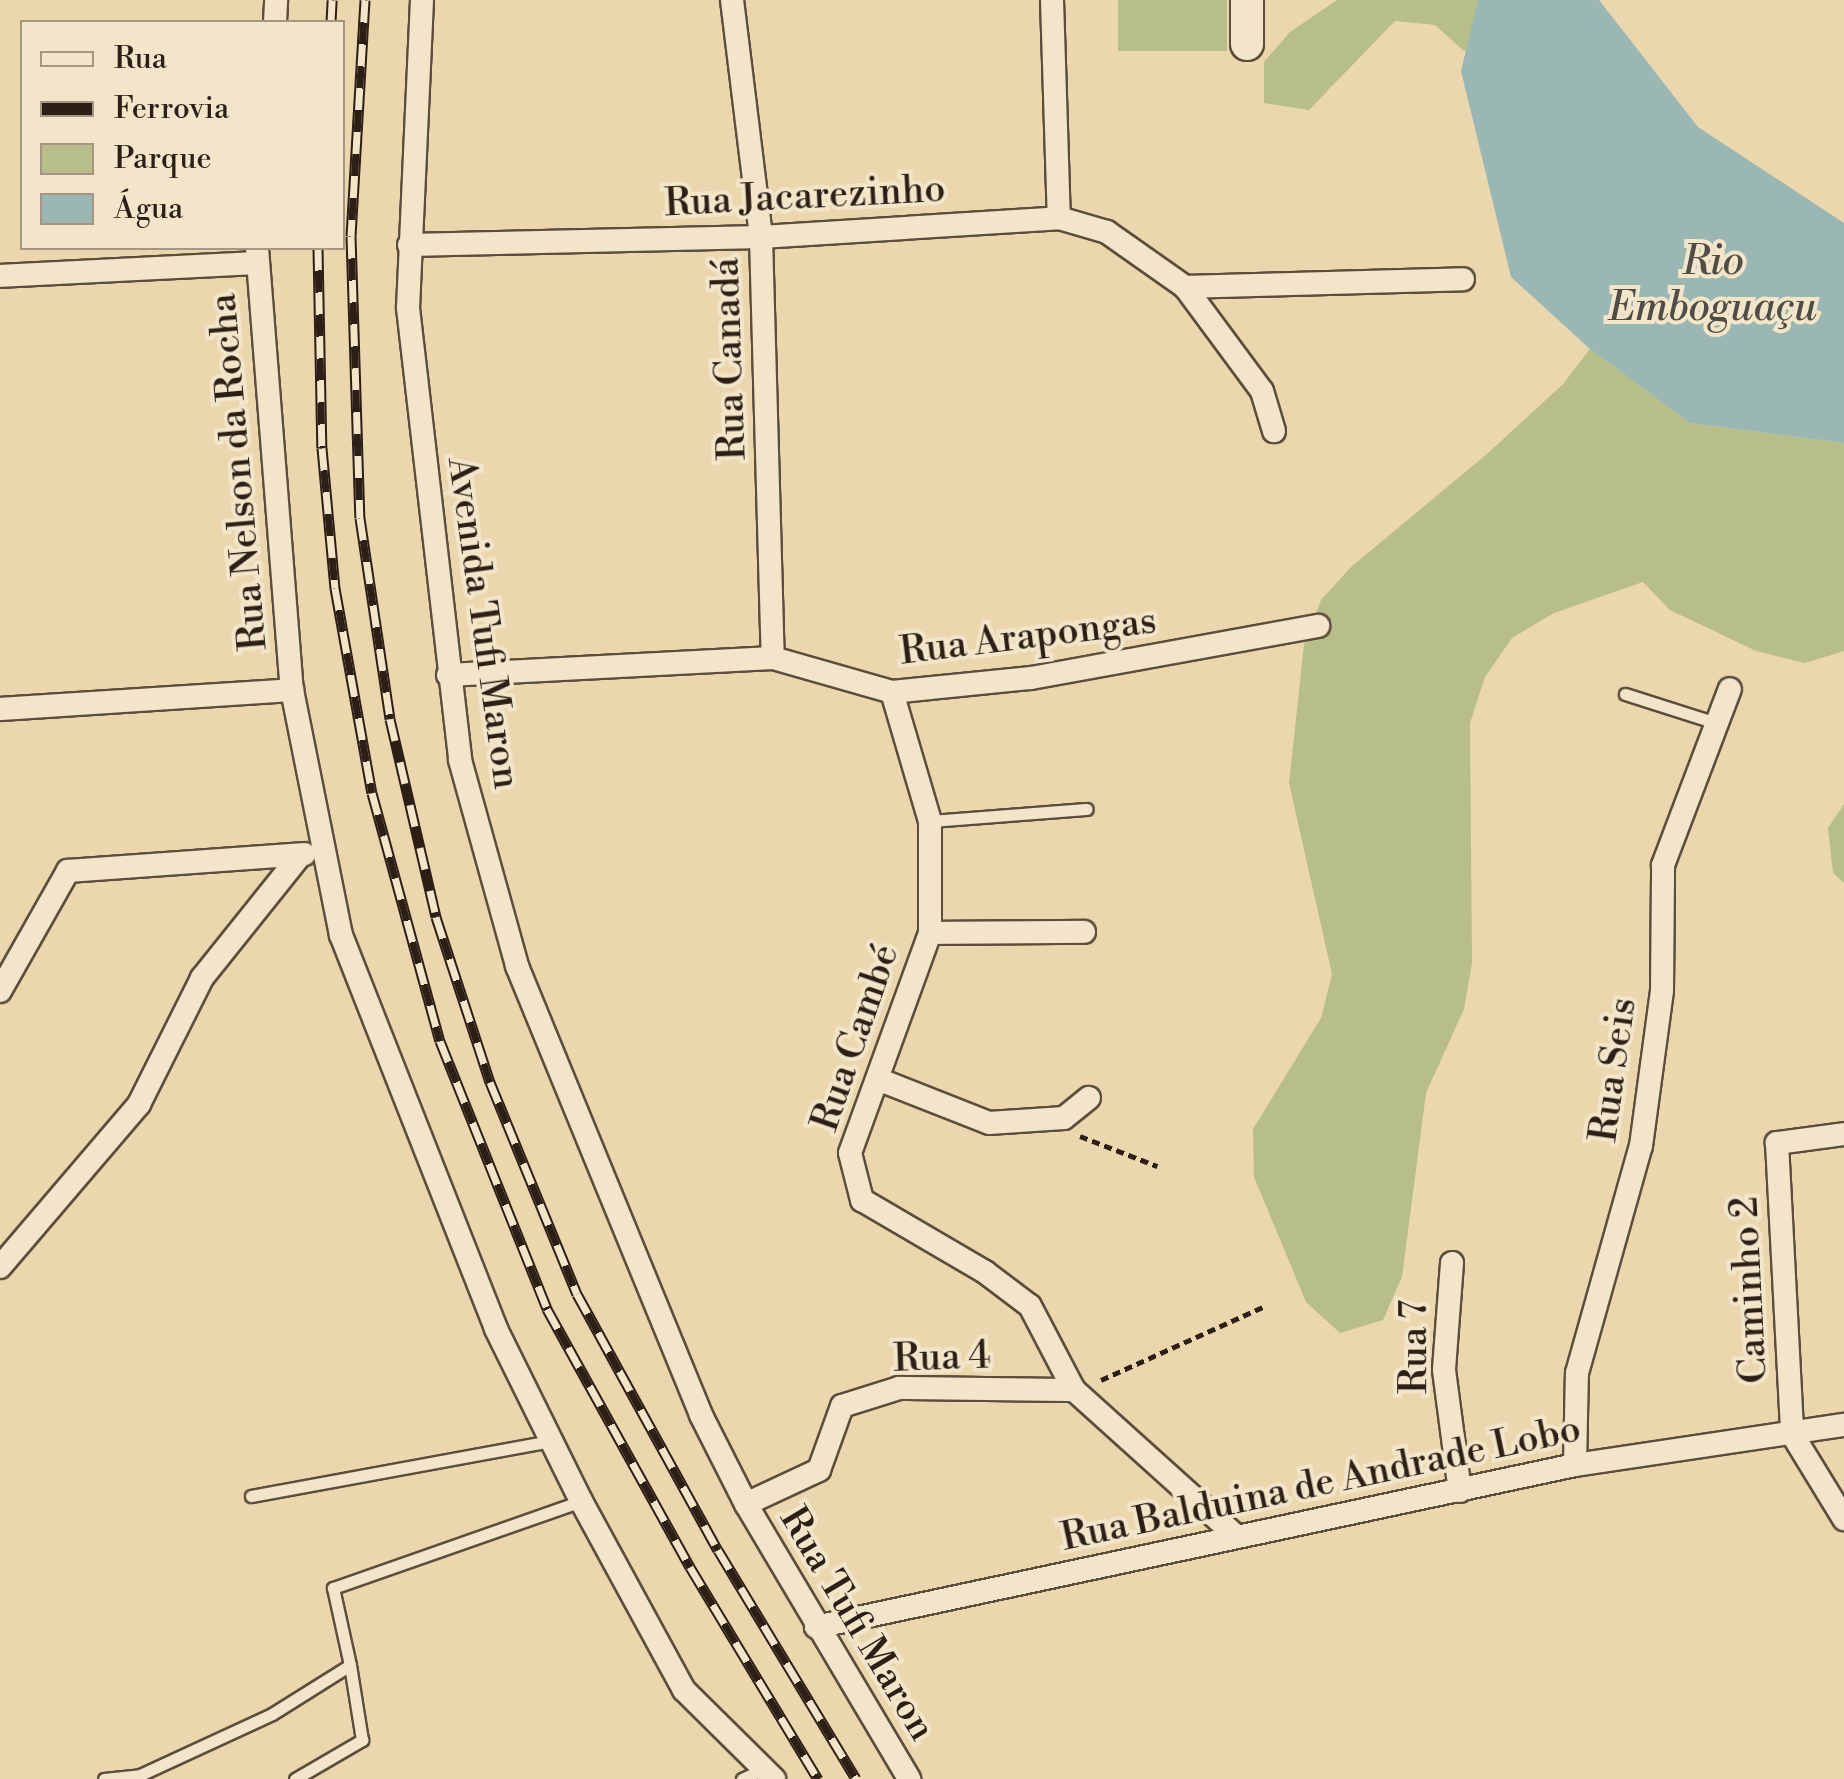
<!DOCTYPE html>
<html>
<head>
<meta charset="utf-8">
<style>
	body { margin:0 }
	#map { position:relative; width:1844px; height:1779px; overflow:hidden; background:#ebd7ad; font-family:"Libre Bodoni",serif }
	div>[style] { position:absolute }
	.green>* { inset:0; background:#b8be89; transform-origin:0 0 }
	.water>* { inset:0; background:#9bb7b3 }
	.path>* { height:5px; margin-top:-2.5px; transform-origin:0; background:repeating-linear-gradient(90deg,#2e1f16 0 8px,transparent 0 13px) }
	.roads { filter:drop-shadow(2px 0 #5d4d3c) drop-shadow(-2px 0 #5d4d3c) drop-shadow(0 2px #5d4d3c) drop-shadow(0 -2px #5d4d3c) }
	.lane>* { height:11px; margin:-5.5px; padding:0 5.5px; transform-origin:5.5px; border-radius:5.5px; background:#f2e5ca }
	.street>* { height:22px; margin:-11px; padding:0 11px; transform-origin:11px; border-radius:11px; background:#f2e5ca }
	.secondary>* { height:32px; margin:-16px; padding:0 16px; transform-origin:16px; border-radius:16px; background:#f2e5ca }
	.rail>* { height:11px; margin-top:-5.5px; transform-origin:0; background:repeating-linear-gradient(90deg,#f2e5ca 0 22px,#2e1f16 0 44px); box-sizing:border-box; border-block:2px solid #2e1f16 }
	span { translate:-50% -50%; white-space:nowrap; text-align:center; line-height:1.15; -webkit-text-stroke:8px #f2e5ca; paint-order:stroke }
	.street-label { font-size:38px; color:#2e1f16 }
	.water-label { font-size:40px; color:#4f4d45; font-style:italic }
	.legend { position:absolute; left:20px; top:20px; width:325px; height:230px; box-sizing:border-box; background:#f2e5ca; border:2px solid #a49682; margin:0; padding:12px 18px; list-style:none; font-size:30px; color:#2e1f16 }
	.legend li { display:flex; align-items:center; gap:20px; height:50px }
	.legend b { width:50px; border:2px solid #a49682 }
</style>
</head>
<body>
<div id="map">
	<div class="green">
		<div style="left:1118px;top:0;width:109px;height:51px"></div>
		<div style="clip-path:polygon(1337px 0,1511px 0,1502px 28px,1464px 51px,1435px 25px,1395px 21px,1309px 110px,1264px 103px,1264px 62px,1290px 32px)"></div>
		<div style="clip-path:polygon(1590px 349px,1690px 423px,1844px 443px,1844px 651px,1805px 663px,1756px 651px,1670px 610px,1643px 582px,1554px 613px,1512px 638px,1485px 677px,1470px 723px,1472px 963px,1464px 1009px,1426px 1093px,1402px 1277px,1383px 1320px,1340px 1333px,1306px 1302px,1254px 1177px,1253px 1129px,1321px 1018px,1332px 974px,1289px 783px,1304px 645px,1321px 600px,1351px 567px,1487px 454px,1563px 384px)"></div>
		<div style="clip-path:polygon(1844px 804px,1844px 883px,1833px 873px,1828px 828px)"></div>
	</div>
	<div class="water">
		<div style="clip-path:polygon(1478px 0,1599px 0,1698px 127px,1844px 223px,1844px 443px,1690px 423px,1590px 349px,1511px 277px,1461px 71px)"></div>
	</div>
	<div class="path">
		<div style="left:1080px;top:1136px;width:83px;rotate:21.3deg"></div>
		<div style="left:1101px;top:1380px;width:180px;rotate:-24.3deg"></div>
	</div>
	<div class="roads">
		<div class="lane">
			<div style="left:1625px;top:694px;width:96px;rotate:17.7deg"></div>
			<div style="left:930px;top:821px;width:157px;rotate:-4.4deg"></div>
			<div style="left:251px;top:1496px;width:306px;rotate:-10.4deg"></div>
			<div style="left:104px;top:1779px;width:36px;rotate:-6deg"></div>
			<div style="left:140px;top:1775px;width:145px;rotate:-24.8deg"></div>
			<div style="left:272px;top:1714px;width:92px;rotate:-32.1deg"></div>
			<div style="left:350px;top:1665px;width:79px;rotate:-102.4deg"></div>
			<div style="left:333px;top:1588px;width:263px;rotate:-19.3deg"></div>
			<div style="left:295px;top:1779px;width:78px;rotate:-30.2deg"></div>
			<div style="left:362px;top:1740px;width:76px;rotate:-99.1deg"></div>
			<div style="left:742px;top:1779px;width:23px;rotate:-25deg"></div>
		</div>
		<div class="street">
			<div style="left:422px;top:0;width:308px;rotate:92.6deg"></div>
			<div style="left:408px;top:308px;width:455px;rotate:83.4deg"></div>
			<div style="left:460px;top:760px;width:214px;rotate:74.5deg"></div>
			<div style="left:517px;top:966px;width:485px;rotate:67.7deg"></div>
			<div style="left:701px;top:1415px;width:100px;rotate:63.2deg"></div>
			<div style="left:746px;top:1504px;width:320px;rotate:59.3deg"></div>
			<div style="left:732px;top:0;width:239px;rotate:83deg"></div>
			<div style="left:761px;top:237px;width:421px;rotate:88.4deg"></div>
			<div style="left:1052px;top:0;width:218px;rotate:88.2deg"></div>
			<div style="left:275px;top:22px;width:22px;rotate:-87deg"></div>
			<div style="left:409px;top:245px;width:352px;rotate:-1.3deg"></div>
			<div style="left:761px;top:237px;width:299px;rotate:-3.6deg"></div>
			<div style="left:1059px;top:218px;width:50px;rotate:16.3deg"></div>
			<div style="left:1107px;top:232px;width:95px;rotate:35.2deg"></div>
			<div style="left:1185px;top:287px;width:129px;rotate:53.5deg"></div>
			<div style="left:1262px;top:391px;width:42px;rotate:73.3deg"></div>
			<div style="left:257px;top:248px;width:443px;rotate:85.5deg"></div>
			<div style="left:292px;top:690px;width:250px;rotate:78.7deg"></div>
			<div style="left:341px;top:935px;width:423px;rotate:68.5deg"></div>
			<div style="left:496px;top:1329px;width:192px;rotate:63.7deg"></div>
			<div style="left:581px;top:1501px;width:215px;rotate:61.4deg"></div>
			<div style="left:684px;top:1690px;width:127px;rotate:44.7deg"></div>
			<div style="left:0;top:276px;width:256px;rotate:-2.9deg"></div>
			<div style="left:1185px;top:287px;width:278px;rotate:-1.6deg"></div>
			<div style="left:448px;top:675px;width:325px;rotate:-3deg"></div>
			<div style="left:773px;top:658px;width:124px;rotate:15.9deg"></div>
			<div style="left:892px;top:692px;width:140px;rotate:-5.8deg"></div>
			<div style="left:1031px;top:678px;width:292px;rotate:-10.3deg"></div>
			<div style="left:892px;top:692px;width:134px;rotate:73.6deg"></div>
			<div style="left:930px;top:821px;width:112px;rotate:90deg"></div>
			<div style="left:930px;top:933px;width:234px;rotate:110deg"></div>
			<div style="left:850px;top:1153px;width:49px;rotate:75.7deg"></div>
			<div style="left:862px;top:1200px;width:143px;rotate:30.3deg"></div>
			<div style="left:985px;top:1272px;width:56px;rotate:37.1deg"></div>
			<div style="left:1030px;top:1306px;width:95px;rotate:62.4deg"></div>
			<div style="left:1074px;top:1390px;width:217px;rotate:42deg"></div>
			<div style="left:0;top:709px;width:293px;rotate:-3.7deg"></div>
			<div style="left:930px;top:933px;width:154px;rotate:-0.4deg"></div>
			<div style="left:0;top:991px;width:138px;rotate:-60.5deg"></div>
			<div style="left:68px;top:871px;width:237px;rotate:-4.1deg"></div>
			<div style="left:880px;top:1080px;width:117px;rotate:21.5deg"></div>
			<div style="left:989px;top:1123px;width:75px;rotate:-3.8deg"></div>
			<div style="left:1064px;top:1118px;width:32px;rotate:-39deg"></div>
			<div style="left:1844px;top:1134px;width:68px;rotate:172.3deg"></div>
			<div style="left:1777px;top:1143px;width:291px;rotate:87deg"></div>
			<div style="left:1792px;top:1434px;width:100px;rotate:58.5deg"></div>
			<div style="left:1452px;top:1263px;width:107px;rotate:94.3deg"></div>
			<div style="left:1444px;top:1370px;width:122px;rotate:82.5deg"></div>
			<div style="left:0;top:1267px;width:214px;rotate:-49.5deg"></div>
			<div style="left:139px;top:1104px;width:141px;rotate:-63.4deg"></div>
			<div style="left:202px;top:978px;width:154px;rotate:-51.3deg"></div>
			<div style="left:1575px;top:1465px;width:92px;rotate:-88.8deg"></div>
			<div style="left:1577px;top:1373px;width:236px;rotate:-74.3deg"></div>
			<div style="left:1641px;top:1146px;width:157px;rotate:-82.3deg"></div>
			<div style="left:1662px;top:990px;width:125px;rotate:-89.5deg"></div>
			<div style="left:1663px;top:865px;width:188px;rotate:-69.2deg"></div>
			<div style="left:746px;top:1504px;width:81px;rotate:-25deg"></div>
			<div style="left:819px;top:1470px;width:68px;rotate:-70.2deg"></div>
			<div style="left:842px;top:1406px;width:60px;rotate:-17.5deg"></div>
			<div style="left:899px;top:1388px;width:175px;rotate:0.7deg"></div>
			<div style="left:816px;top:1627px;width:776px;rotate:-12.05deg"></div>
			<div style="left:1575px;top:1465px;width:272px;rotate:-8.5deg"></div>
		</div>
		<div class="secondary">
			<div style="left:1247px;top:0;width:44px;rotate:90deg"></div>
		</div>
	</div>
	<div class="rail">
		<div style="left:365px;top:0;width:236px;rotate:93.4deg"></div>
		<div style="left:351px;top:236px;width:282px;rotate:88.2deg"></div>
		<div style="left:360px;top:518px;width:203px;rotate:81.5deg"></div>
		<div style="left:390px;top:719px;width:203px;rotate:76.9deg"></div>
		<div style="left:436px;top:917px;width:174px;rotate:71.9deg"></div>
		<div style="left:490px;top:1082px;width:229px;rotate:67.7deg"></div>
		<div style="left:577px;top:1294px;width:292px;rotate:61.2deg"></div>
		<div style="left:718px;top:1550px;width:267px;rotate:58.9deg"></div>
		<div style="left:331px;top:22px;width:22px;rotate:-87deg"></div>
		<div style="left:318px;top:248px;width:200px;rotate:88.9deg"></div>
		<div style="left:322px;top:448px;width:141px;rotate:84.7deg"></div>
		<div style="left:335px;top:588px;width:208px;rotate:79.8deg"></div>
		<div style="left:372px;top:793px;width:257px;rotate:74.7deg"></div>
		<div style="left:440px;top:1041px;width:289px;rotate:68.2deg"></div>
		<div style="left:547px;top:1309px;width:295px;rotate:61deg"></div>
		<div style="left:690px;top:1567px;width:248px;rotate:58.9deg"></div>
	</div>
	<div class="street-label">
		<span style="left:805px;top:197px;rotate:-3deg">Rua Jacarezinho</span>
		<span style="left:730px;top:359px;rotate:-92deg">Rua Canadá</span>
		<span style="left:239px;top:472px;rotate:-95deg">Rua Nelson da Rocha</span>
		<span style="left:483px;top:623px;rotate:82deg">Avenida Tufi Maron</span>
		<span style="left:1028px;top:637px;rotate:-7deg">Rua Arapongas</span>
		<span style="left:856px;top:1038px;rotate:-71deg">Rua Cambé</span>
		<span style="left:1614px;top:1070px;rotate:-82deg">Rua Seis</span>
		<span style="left:1750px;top:1290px;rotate:-93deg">Caminho 2</span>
		<span style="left:1415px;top:1347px;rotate:-90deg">Rua 7</span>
		<span style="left:942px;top:1358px;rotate:-2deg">Rua 4</span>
		<span style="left:1321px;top:1484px;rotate:-12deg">Rua Balduina de Andrade Lobo</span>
		<span style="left:857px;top:1624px;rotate:59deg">Rua Tufi Maron</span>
	</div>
	<div class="water-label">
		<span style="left:1713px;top:285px">Rio<br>Emboguaçu</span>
	</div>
	<ul class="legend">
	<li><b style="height:12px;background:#f2e5ca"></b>Rua</li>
	<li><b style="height:12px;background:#2e1f16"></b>Ferrovia</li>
	<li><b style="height:28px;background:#b8be89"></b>Parque</li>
	<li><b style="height:28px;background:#9bb7b3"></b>Água</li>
	</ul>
</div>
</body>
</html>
